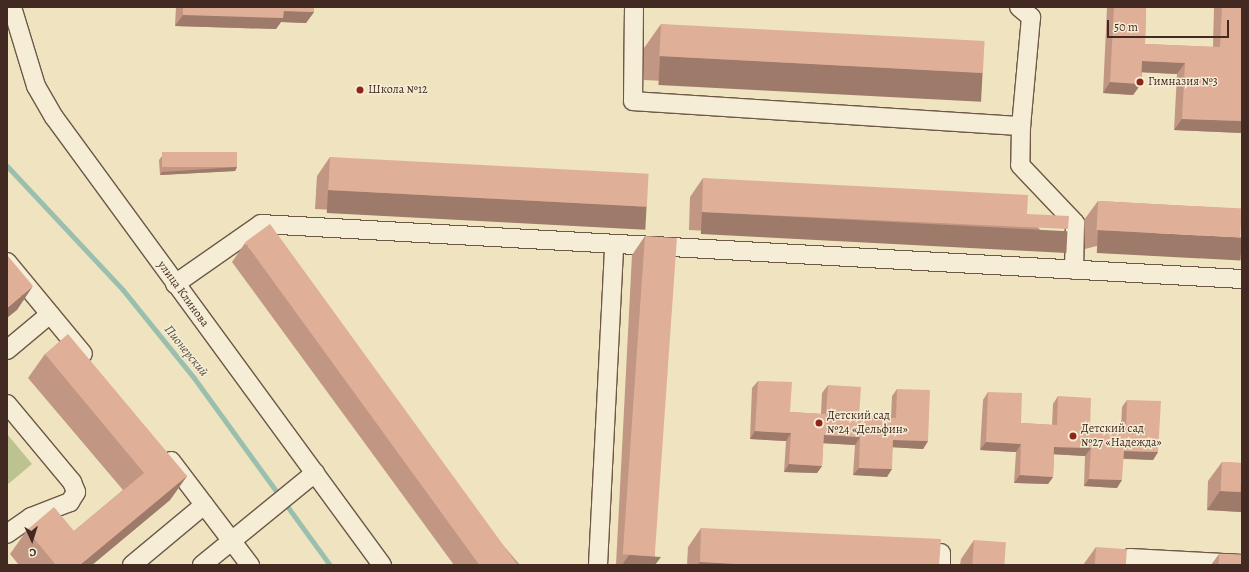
<!DOCTYPE html>
<html>
<head>
<meta charset="utf-8">
<style>
	body { margin:0 }
	#map { position:relative; width:1249px; height:572px; overflow:hidden; background:#efe4bf; font-family:Alegreya,serif }
	div>[style] { position:absolute }
	.green>* { inset:0; background:#bcc390 }
	.stream>* { height:5px; margin:-2.5px; padding:0 2.5px; transform-origin:2.5px; border-radius:2.5px; background:#9abfae }
	.roads { filter:drop-shadow(1px 0 #6d5849) drop-shadow(-1px 0 #6d5849) drop-shadow(0 1px #6d5849) drop-shadow(0 -1px #6d5849) }
	.minor>* { height:18px; margin:-9px; padding:0 9px; transform-origin:9px; border-radius:9px; background:#f5edd5 }
	.wall>* { inset:0; background:#c19683 }
	.shaded-wall>* { inset:0; background:#9d7a6a; transform-origin:0 0 }
	.building>* { inset:0; background:#e0af98; transform-origin:0 0 }
	.dots>* { width:11px; height:11px; translate:-50% -50%; box-sizing:border-box; border:2px solid #f5edd5; border-radius:50% }
	span { translate:-50% -50%; white-space:nowrap; text-align:center; line-height:1.15; -webkit-text-stroke:3px #f5edd5; paint-order:stroke }
	.poi-label { font-size:12px; color:#422a22 }
	.left { translate:0 -50%; text-align:left }
	.street-label { font-size:12px; color:#422a22 }
	.water-label { font-size:13px; color:#584f45; font-style:italic }
	.frame { position:absolute; inset:0; border:8px solid #422a22; pointer-events:none }
	.north { position:absolute; left:12px; top:520px; width:40px; height:40px; -webkit-text-stroke:3px #f5edd5; paint-order:stroke; rotate:176deg; font-size:11px; font-weight:700; line-height:16px; text-align:center; color:#422a22 }
	.north::after { content:''; display:block; margin:auto; width:14px; height:18px; background:#422a22; clip-path:polygon(50% 0,100% 100%,50% 72%,0 100%) }
	.scale { position:absolute; left:1107px; top:20px; width:122px; height:18px; box-sizing:border-box; border:2px solid #422a22; border-top:0; padding-left:5px; font-size:12px; line-height:14px; white-space:nowrap; color:#422a22; -webkit-text-stroke:3px #f5edd5; paint-order:stroke }
</style>
</head>
<body>
<div id="map">
	<div class="green">
		<div style="clip-path:polygon(7px 434px,32px 464px,7px 485px)"></div>
	</div>
	<div class="stream">
		<div style="left:7px;top:166px;width:170px;rotate:46.9deg"></div>
		<div style="left:123px;top:290px;width:113px;rotate:51.1deg"></div>
		<div style="left:194px;top:378px;width:231px;rotate:54deg"></div>
	</div>
	<div class="roads">
		<div class="minor">
			<div style="left:12px;top:7px;width:83px;rotate:73.1deg"></div>
			<div style="left:36px;top:86px;width:36px;rotate:60deg"></div>
			<div style="left:54px;top:117px;width:555px;rotate:53.79deg"></div>
			<div style="left:634px;top:7px;width:94px;rotate:90.6deg"></div>
			<div style="left:633px;top:101px;width:389px;rotate:3.7deg"></div>
			<div style="left:1019px;top:7px;width:16px;rotate:40deg"></div>
			<div style="left:1031px;top:17px;width:109px;rotate:95.2deg"></div>
			<div style="left:1021px;top:126px;width:39px;rotate:91deg"></div>
			<div style="left:1020px;top:165px;width:80px;rotate:46.5deg"></div>
			<div style="left:1075px;top:223px;width:47px;rotate:91.2deg"></div>
			<div style="left:7px;top:262px;width:119px;rotate:50.4deg"></div>
			<div style="left:175px;top:284px;width:105px;rotate:-34.9deg"></div>
			<div style="left:261px;top:224px;width:983px;rotate:3.21deg"></div>
			<div style="left:7px;top:350px;width:56px;rotate:-39.9deg"></div>
			<div style="left:7px;top:404px;width:102px;rotate:50.2deg"></div>
			<div style="left:72px;top:482px;width:11px;rotate:68deg"></div>
			<div style="left:76px;top:492px;width:12px;rotate:121deg"></div>
			<div style="left:70px;top:502px;width:42px;rotate:159deg"></div>
			<div style="left:31px;top:517px;width:29px;rotate:145deg"></div>
			<div style="left:171px;top:461px;width:131px;rotate:52.8deg"></div>
			<div style="left:132px;top:565px;width:94px;rotate:-39.8deg"></div>
			<div style="left:202px;top:565px;width:146px;rotate:-39.2deg"></div>
			<div style="left:598px;top:565px;width:321px;rotate:-87.1deg"></div>
			<div style="left:941px;top:565px;width:12px;rotate:-90deg"></div>
			<div style="left:1130px;top:565px;width:7px;rotate:-90deg"></div>
			<div style="left:1130px;top:558px;width:112px;rotate:3.1deg"></div>
		</div>
	</div>
	<div class="wall">
		<div style="clip-path:polygon(176px 7px,314px 7px,314px 12px,306px 23px,281px 22px,276px 29px,175px 26px)"></div>
		<div style="clip-path:polygon(1107px 7px,1146px 7px,1145px 44px,1213px 47px,1214px 7px,1242px 7px,1242px 133px,1174px 130px,1177px 74px,1142px 72px,1141px 84px,1133px 95px,1103px 93px)"></div>
		<div style="clip-path:polygon(661px 24px,983px 72px,966px 96px,644px 80px,644px 48px)"></div>
		<div style="clip-path:polygon(162px 156px,237px 167px,235px 171px,160px 175px,159px 160px)"></div>
		<div style="clip-path:polygon(330px 157px,647px 206px,634px 225px,315px 209px,317px 176px)"></div>
		<div style="clip-path:polygon(703px 178px,1027px 214px,1055px 248px,689px 230px,690px 197px)"></div>
		<div style="clip-path:polygon(1098px 201px,1242px 209px,1085px 249px,1084px 220px)"></div>
		<div style="clip-path:polygon(645px 236px,655px 565px,616px 565px,632px 255px)"></div>
		<div style="clip-path:polygon(245px 243px,520px 565px,454px 565px,232px 262px)"></div>
		<div style="clip-path:polygon(45px 354px,187px 476px,170px 500px,92px 565px,19px 565px,10px 554px,27px 530px,74px 531px,123px 490px,28px 378px)"></div>
		<div style="clip-path:polygon(758px 381px,790px 412px,821px 414px,822px 393px,828px 385px,859px 416px,891px 418px,892px 396px,897px 389px,928px 441px,923px 449px,893px 447px,887px 477px,853px 475px,855px 445px,823px 443px,822px 466px,817px 473px,784px 472px,786px 441px,750px 439px,752px 388px)"></div>
		<div style="clip-path:polygon(988px 392px,1021px 423px,1052px 425px,1053px 404px,1058px 396px,1090px 428px,1121px 429px,1122px 407px,1127px 400px,1158px 452px,1153px 460px,1123px 459px,1117px 488px,1084px 486px,1085px 456px,1054px 454px,1053px 477px,1048px 484px,1014px 483px,1016px 452px,980px 450px,983px 400px)"></div>
		<div style="clip-path:polygon(1222px 462px,1242px 463px,1242px 512px,1207px 510px,1208px 481px)"></div>
		<div style="clip-path:polygon(701px 528px,939px 565px,687px 565px,688px 547px)"></div>
		<div style="clip-path:polygon(974px 540px,1005px 565px,960px 565px,961px 559px)"></div>
		<div style="clip-path:polygon(1096px 547px,1126px 565px,1083px 565px)"></div>
		<div style="clip-path:polygon(1219px 554px,1242px 565px,1211px 565px)"></div>
	</div>
	<div class="shaded-wall">
		<div style="clip-path:polygon(284px 11px,314px 12px,306px 23px,281px 22px,276px 29px,175px 26px,183px 15px)"></div>
		<div style="left:660px;top:56px;width:323px;height:29px;rotate:3deg"></div>
		<div style="clip-path:polygon(1142px 61px,1185px 63px,1177px 74px,1135px 72px)"></div>
		<div style="clip-path:polygon(1110px 82px,1141px 84px,1133px 95px,1103px 93px)"></div>
		<div style="clip-path:polygon(1182px 119px,1242px 121px,1242px 133px,1174px 130px)"></div>
		<div style="clip-path:polygon(237px 167px,235px 171px,160px 175px,162px 172px)"></div>
		<div style="left:328px;top:190px;width:319px;height:23px;rotate:3deg"></div>
		<div style="left:702px;top:212px;width:366px;height:22px;rotate:3deg"></div>
		<div style="left:1098px;top:230px;width:144px;height:23px;rotate:3deg"></div>
		<div style="clip-path:polygon(33px 286px,17px 310px,7px 318px,7px 308px)"></div>
		<div style="clip-path:polygon(755px 431px,791px 433px,786px 441px,750px 439px)"></div>
		<div style="clip-path:polygon(824px 435px,860px 437px,855px 445px,819px 443px)"></div>
		<div style="clip-path:polygon(893px 440px,928px 441px,923px 449px,888px 447px)"></div>
		<div style="clip-path:polygon(986px 442px,1021px 444px,1016px 452px,980px 450px)"></div>
		<div style="clip-path:polygon(1054px 447px,1091px 448px,1085px 456px,1049px 454px)"></div>
		<div style="clip-path:polygon(1124px 451px,1158px 452px,1153px 460px,1118px 458px)"></div>
		<div style="clip-path:polygon(789px 464px,822px 466px,817px 473px,784px 472px)"></div>
		<div style="clip-path:polygon(859px 468px,892px 469px,887px 477px,853px 475px)"></div>
		<div style="clip-path:polygon(1020px 475px,1053px 477px,1048px 484px,1014px 483px)"></div>
		<div style="clip-path:polygon(187px 476px,170px 500px,92px 565px,80px 565px)"></div>
		<div style="clip-path:polygon(1089px 479px,1122px 480px,1117px 488px,1084px 486px)"></div>
		<div style="clip-path:polygon(1220px 491px,1242px 492px,1242px 512px,1207px 510px)"></div>
		<div style="clip-path:polygon(629px 555px,661px 557px,655px 565px,622px 565px)"></div>
		<div style="clip-path:polygon(700px 562px,758px 565px,697px 565px)"></div>
	</div>
	<div class="building">
		<div style="clip-path:polygon(183px 7px,314px 7px,314px 12px,284px 11px,283px 18px,183px 15px)"></div>
		<div style="clip-path:polygon(1114px 7px,1146px 7px,1145px 44px,1220px 47px,1222px 7px,1242px 7px,1242px 121px,1182px 119px,1185px 63px,1142px 61px,1141px 84px,1110px 82px)"></div>
		<div style="left:661px;top:24px;width:324px;height:32px;rotate:3deg"></div>
		<div style="left:237px;top:152px;width:15px;height:75px;rotate:90deg"></div>
		<div style="left:330px;top:157px;width:319px;height:33px;rotate:3deg"></div>
		<div style="clip-path:polygon(703px 178px,1028px 195px,1027px 214px,1069px 216px,1068px 229px,702px 212px)"></div>
		<div style="left:1098px;top:201px;width:144px;height:29px;rotate:3deg"></div>
		<div style="left:270px;top:224px;width:423px;height:31px;rotate:54deg"></div>
		<div style="left:645px;top:236px;width:32px;height:319px;rotate:4deg"></div>
		<div style="clip-path:polygon(7px 255px,33px 286px,7px 308px)"></div>
		<div style="clip-path:polygon(68px 334px,187px 476px,80px 565px,56px 565px,27px 530px,54px 507px,74px 531px,144px 473px,45px 354px)"></div>
		<div style="clip-path:polygon(758px 381px,792px 382px,790px 412px,826px 414px,828px 385px,861px 387px,859px 416px,896px 418px,897px 389px,930px 390px,928px 441px,893px 440px,892px 469px,859px 468px,860px 437px,824px 435px,822px 466px,789px 464px,791px 433px,755px 431px)"></div>
		<div style="clip-path:polygon(988px 392px,1022px 393px,1021px 423px,1057px 425px,1058px 396px,1091px 398px,1090px 428px,1126px 429px,1127px 400px,1161px 401px,1158px 452px,1124px 451px,1122px 480px,1089px 479px,1091px 448px,1054px 447px,1053px 477px,1020px 475px,1021px 444px,986px 442px)"></div>
		<div style="left:1222px;top:462px;width:20px;height:29px;rotate:3deg"></div>
		<div style="clip-path:polygon(701px 528px,941px 539px,939px 565px,758px 565px,700px 562px)"></div>
		<div style="left:974px;top:540px;width:32px;height:25px;rotate:4deg"></div>
		<div style="left:1096px;top:547px;width:31px;height:18px;rotate:4deg"></div>
		<div style="left:1219px;top:554px;width:23px;height:11px;rotate:2deg"></div>
	</div>
	<div class="dots">
		<div style="left:1140px;top:82px;background:#8f2418"></div>
		<div style="left:360px;top:90px;background:#8f2418"></div>
		<div style="left:819px;top:423px;background:#8f2418"></div>
		<div style="left:1073px;top:436px;background:#8f2418"></div>
	</div>
	<div class="poi-label">
		<span class="left" style="left:1148px;top:82px">Гимназия №3</span>
		<span class="left" style="left:368px;top:90px">Школа №12</span>
		<span class="left" style="left:827px;top:423px">Детский сад<br>№24 «Дельфин»</span>
		<span class="left" style="left:1081px;top:436px">Детский сад<br>№27 «Надежда»</span>
	</div>
	<div class="street-label">
		<span style="left:183px;top:294px;rotate:54deg">улица Клинова</span>
	</div>
	<div class="water-label">
		<span style="left:186px;top:351px;rotate:51deg">Пионерский</span>
	</div>
	<div class="frame"></div>
	<div class="north">С</div>
	<div class="scale">50 m</div>
</div>
</body>
</html>
